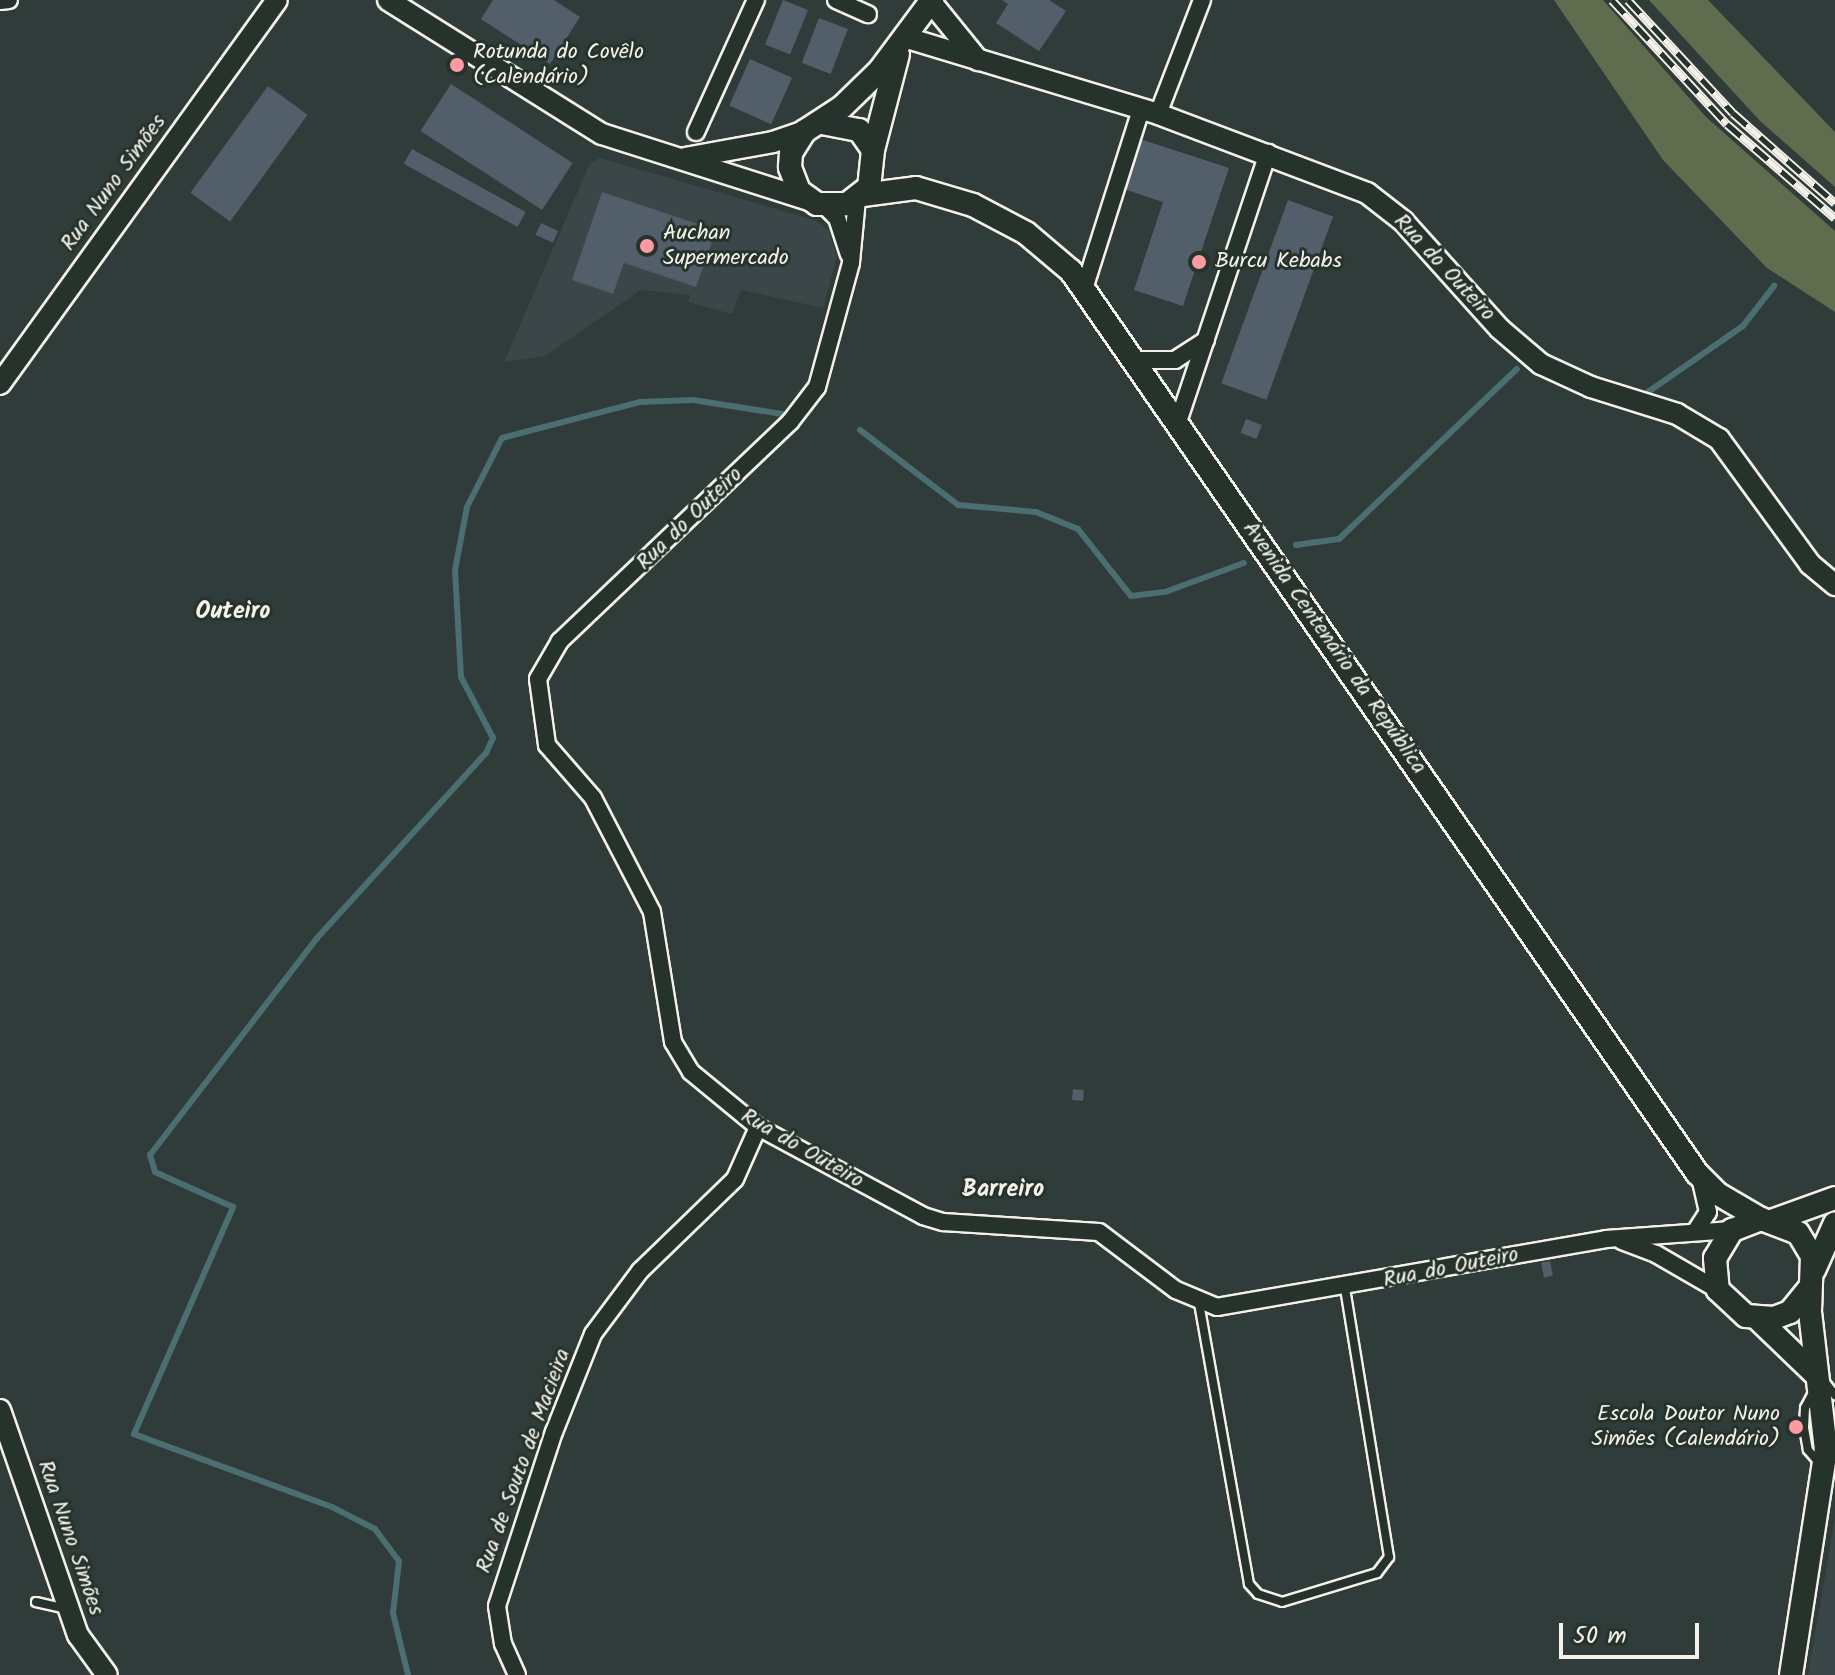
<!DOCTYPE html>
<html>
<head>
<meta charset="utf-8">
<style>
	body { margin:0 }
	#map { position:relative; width:1835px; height:1675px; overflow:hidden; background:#2f3c39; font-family:Kalam,sans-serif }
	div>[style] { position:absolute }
	.built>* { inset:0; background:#3a4648 }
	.green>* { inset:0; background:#5f6c4e }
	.stream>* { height:6px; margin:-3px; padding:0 3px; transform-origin:3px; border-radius:3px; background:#4b6f71 }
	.building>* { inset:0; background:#535e6b; transform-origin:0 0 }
	.roads { filter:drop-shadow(2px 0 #f4f1e8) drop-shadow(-2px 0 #f4f1e8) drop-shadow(0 2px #f4f1e8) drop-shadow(0 -2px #f4f1e8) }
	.service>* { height:8px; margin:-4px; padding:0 4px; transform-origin:4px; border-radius:4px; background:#26332d }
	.minor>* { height:16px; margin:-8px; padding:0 8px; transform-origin:8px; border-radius:8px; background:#26332d }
	.tertiary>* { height:20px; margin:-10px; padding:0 10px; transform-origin:10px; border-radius:10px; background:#26332d }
	.secondary>* { height:22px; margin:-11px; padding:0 11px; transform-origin:11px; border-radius:11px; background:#26332d }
	.rail>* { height:9px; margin-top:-4.5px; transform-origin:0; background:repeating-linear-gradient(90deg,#26332d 0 18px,#f4f1e8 0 36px); box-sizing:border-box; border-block:2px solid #f4f1e8 }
	.dots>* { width:22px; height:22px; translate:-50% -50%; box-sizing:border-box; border:4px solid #26332d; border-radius:50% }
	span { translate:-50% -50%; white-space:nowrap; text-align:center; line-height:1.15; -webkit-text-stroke:6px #26332d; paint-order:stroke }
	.poi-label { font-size:22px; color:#f4f1e8 }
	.left { translate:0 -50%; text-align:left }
	.right { translate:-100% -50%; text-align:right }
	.street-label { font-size:22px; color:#f4f1e8 }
	.neighbourhood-label { font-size:24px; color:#f4f1e8; font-weight:700 }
	.scale { position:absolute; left:1559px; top:1623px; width:140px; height:36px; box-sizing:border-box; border:4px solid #f4f1e8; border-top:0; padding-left:10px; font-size:24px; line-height:28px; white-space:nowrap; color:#f4f1e8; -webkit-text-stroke:6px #26332d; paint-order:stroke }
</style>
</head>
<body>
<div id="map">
	<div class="built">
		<div style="clip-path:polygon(600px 158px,817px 221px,829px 231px,837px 256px,823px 308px,741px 290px,732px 314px,688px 302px,690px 295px,641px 290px,545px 356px,504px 362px,590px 163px)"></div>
		<div style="clip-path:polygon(1835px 1518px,1835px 1675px,1808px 1675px)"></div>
	</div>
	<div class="green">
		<div style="clip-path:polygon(1554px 0,1603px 0,1706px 117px,1835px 231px,1835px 312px,1767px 268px,1663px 160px)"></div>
		<div style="clip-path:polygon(1649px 0,1708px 0,1835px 132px,1835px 187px,1760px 121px)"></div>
	</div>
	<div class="stream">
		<div style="left:1648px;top:392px;width:116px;rotate:-34.8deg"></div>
		<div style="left:1743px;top:326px;width:51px;rotate:-52.2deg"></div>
		<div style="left:860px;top:430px;width:123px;rotate:37.4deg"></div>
		<div style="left:958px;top:505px;width:78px;rotate:5.1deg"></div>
		<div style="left:1036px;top:512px;width:45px;rotate:22deg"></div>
		<div style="left:1078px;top:529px;width:85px;rotate:51.7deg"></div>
		<div style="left:1131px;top:596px;width:34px;rotate:-7deg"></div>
		<div style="left:1165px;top:592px;width:84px;rotate:-20.2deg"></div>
		<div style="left:1296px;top:545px;width:43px;rotate:-7.9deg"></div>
		<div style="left:1339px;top:539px;width:246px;rotate:-43.7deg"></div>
		<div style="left:408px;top:1675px;width:64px;rotate:-103.6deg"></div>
		<div style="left:393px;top:1613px;width:52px;rotate:-83.4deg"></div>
		<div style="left:399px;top:1561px;width:40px;rotate:-127deg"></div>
		<div style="left:375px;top:1529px;width:48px;rotate:-152.9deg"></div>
		<div style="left:332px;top:1507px;width:211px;rotate:-159.8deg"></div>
		<div style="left:134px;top:1434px;width:248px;rotate:-66.4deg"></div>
		<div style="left:233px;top:1207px;width:85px;rotate:-155.8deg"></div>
		<div style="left:155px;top:1172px;width:18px;rotate:-106deg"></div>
		<div style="left:150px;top:1155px;width:274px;rotate:-52.4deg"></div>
		<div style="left:317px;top:938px;width:251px;rotate:-47.6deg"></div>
		<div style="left:486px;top:753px;width:17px;rotate:-65deg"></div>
		<div style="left:493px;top:738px;width:69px;rotate:-117.7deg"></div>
		<div style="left:461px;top:677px;width:107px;rotate:-93.2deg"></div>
		<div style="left:455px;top:570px;width:64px;rotate:-79.2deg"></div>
		<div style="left:467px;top:507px;width:77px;rotate:-63.1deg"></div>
		<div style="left:502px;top:438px;width:143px;rotate:-14.6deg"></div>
		<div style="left:640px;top:402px;width:53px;rotate:-2.2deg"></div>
		<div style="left:693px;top:400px;width:90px;rotate:8.9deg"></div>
	</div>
	<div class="building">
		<div style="clip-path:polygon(493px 0,554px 0,580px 17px,550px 64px,481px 19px)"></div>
		<div style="left:783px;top:0;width:27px;height:48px;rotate:22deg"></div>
		<div style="clip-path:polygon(1002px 0,1049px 0,1066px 11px,1039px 51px,996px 23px,1008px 4px)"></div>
		<div style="left:819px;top:18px;width:31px;height:48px;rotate:21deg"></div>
		<div style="left:750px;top:59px;width:46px;height:51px;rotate:24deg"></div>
		<div style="left:451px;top:84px;width:145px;height:56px;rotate:33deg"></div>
		<div style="left:268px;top:86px;width:49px;height:132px;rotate:36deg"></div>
		<div style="clip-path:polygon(1137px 138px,1229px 168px,1183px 306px,1134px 290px,1163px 202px,1121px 188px)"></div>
		<div style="left:412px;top:149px;width:130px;height:17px;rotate:29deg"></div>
		<div style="clip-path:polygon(602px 192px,716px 230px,696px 287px,624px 263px,613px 294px,572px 280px)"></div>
		<div style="left:1288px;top:200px;width:48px;height:195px;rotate:20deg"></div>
		<div style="left:541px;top:223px;width:19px;height:13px;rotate:25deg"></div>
		<div style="left:1246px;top:419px;width:17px;height:15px;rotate:21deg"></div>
		<div style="left:1073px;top:1089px;width:11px;height:11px;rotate:5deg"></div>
		<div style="left:1550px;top:1261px;width:15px;height:9px;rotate:79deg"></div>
	</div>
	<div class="roads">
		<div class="service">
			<div style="left:1199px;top:1303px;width:285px;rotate:79.9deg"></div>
			<div style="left:1249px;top:1584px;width:13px;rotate:48deg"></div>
			<div style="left:1258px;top:1594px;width:25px;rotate:18deg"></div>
			<div style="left:1282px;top:1602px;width:99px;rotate:-17deg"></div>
			<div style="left:1377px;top:1573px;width:20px;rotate:-53deg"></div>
			<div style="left:1389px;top:1557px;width:273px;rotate:-99.3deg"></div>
			<div style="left:1824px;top:1381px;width:18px;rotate:52deg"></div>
			<div style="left:1814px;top:1391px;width:19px;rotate:118deg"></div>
			<div style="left:1805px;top:1408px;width:20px;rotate:93deg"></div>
			<div style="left:1804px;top:1428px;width:22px;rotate:80deg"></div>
			<div style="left:1808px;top:1450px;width:20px;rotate:49deg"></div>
			<div style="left:36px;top:1602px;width:32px;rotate:13deg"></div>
		</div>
		<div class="minor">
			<div style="left:836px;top:0;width:35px;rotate:24deg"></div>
			<div style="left:0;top:1px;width:9px;rotate:-6deg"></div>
			<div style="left:1158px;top:114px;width:122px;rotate:-68.9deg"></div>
			<div style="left:696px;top:132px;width:145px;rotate:-65.6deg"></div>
			<div style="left:857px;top:199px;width:64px;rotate:95.4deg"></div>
			<div style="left:851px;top:263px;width:129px;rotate:105.3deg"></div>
			<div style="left:817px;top:387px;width:44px;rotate:127.6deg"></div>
			<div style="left:790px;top:422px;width:318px;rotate:136.4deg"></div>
			<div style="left:560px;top:641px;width:44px;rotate:120.1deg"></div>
			<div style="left:538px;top:679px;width:67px;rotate:82.2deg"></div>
			<div style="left:547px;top:745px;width:70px;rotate:49deg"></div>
			<div style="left:593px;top:798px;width:128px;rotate:62.6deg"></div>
			<div style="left:652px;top:912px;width:132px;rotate:80.8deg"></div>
			<div style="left:673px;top:1042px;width:35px;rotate:59deg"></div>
			<div style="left:691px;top:1072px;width:87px;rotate:39.4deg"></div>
			<div style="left:758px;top:1127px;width:187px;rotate:28.3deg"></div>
			<div style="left:923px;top:1216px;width:21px;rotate:17deg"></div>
			<div style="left:943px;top:1222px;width:156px;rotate:3.7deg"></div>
			<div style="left:1099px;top:1232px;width:96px;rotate:37deg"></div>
			<div style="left:1176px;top:1290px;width:44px;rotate:22.5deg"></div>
			<div style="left:1217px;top:1307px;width:395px;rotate:-9.9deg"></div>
			<div style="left:1606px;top:1239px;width:126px;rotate:-4.1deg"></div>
			<div style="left:826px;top:207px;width:16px;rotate:45deg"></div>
			<div style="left:837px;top:218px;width:38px;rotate:72deg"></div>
			<div style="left:1085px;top:286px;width:186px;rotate:-72.4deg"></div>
			<div style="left:1136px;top:360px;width:39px"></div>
			<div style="left:1175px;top:360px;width:37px;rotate:-33deg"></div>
			<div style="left:1178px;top:422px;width:284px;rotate:-71.5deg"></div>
			<div style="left:1695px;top:1232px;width:24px;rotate:-57deg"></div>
			<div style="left:1708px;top:1212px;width:31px;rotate:-103deg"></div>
			<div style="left:1622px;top:1241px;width:36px;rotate:21deg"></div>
			<div style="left:1656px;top:1254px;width:72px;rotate:30.1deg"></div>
			<div style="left:517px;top:1675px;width:34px;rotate:-114deg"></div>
			<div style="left:503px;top:1644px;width:38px;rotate:-99deg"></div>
			<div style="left:497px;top:1606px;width:183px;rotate:-71.9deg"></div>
			<div style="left:554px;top:1432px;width:105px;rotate:-68.3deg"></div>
			<div style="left:593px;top:1334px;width:79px;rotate:-53.3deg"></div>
			<div style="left:640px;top:1271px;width:132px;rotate:-44.1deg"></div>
			<div style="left:735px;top:1179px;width:57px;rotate:-66.1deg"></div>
		</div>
		<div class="tertiary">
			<div style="left:388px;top:0;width:252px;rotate:32.1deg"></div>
			<div style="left:602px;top:134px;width:217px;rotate:17.7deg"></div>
			<div style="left:931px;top:2px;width:75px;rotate:51deg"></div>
			<div style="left:907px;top:38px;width:262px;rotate:16.8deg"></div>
			<div style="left:1158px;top:114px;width:223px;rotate:20.7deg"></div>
			<div style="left:1367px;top:193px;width:46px;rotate:37.9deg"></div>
			<div style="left:1403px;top:221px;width:145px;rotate:48.1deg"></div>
			<div style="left:1500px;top:329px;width:54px;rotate:40.5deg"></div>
			<div style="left:1541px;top:364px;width:55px;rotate:24.7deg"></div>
			<div style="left:1591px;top:387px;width:90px;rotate:17.4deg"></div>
			<div style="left:1677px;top:414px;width:49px;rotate:30.8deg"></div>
			<div style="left:1719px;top:439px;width:155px;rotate:53.9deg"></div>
			<div style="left:1810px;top:564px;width:33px;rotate:40deg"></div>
			<div style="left:685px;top:158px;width:89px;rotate:-10.3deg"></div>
			<div style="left:773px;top:142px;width:34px;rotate:-19deg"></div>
			<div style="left:0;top:384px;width:473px;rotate:-54.2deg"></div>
			<div style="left:0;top:1410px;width:238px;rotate:70.9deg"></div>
			<div style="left:78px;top:1635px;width:49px;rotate:54.1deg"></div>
		</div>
		<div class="secondary">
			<div style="left:822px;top:123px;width:38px;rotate:11deg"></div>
			<div style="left:859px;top:130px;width:24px;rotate:55deg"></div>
			<div style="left:873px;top:150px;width:37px;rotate:96deg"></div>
			<div style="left:869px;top:187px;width:28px;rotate:142deg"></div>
			<div style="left:847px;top:204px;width:30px;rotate:180deg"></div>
			<div style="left:817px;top:204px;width:22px;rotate:-144deg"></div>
			<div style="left:799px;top:191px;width:26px;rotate:-111deg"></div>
			<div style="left:790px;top:167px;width:14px;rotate:-86deg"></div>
			<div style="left:791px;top:153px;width:26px;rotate:-58deg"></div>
			<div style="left:805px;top:131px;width:44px;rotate:-33deg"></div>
			<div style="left:842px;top:107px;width:52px;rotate:-44.2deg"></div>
			<div style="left:879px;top:71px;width:89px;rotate:-53.3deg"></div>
			<div style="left:873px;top:150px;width:99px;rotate:-75.4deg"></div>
			<div style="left:863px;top:195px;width:53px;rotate:-7.5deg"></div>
			<div style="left:916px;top:188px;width:59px;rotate:16.6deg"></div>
			<div style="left:973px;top:205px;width:60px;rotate:27.8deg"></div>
			<div style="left:1026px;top:233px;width:59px;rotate:40.2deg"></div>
			<div style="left:1071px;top:271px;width:1098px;rotate:55.24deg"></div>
			<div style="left:1697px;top:1173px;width:30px;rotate:45deg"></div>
			<div style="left:1718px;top:1194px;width:50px;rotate:30.2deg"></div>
			<div style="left:1774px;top:1220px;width:65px;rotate:-19.8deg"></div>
			<div style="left:1814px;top:1270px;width:51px;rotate:-65.9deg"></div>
			<div style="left:1758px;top:1319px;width:82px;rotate:44deg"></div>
			<div style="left:1791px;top:1675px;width:228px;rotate:-81.2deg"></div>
			<div style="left:1826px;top:1450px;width:140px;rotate:-96.6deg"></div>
			<div style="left:1810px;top:1311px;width:55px;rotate:-87.9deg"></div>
			<div style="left:1812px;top:1256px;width:27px;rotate:-121deg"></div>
			<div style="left:1798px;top:1233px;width:40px;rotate:-159deg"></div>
			<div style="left:1761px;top:1219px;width:31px;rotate:159deg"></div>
			<div style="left:1732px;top:1230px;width:33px;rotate:121deg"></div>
			<div style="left:1715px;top:1258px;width:32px;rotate:85deg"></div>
			<div style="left:1718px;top:1290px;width:38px;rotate:43deg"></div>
			<div style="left:1746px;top:1316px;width:28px;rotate:4deg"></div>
			<div style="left:1774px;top:1318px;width:17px;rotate:-21deg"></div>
			<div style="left:1790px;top:1312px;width:32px;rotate:-51deg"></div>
		</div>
	</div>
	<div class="rail">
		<div style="left:1612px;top:0;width:169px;rotate:47.2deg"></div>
		<div style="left:1727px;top:124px;width:143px;rotate:41deg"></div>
		<div style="left:1628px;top:0;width:154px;rotate:47.1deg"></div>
		<div style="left:1733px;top:113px;width:136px;rotate:41.4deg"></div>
	</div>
	<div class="dots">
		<div style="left:457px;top:65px;background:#ff9aa2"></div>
		<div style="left:647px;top:246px;background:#ff9aa2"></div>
		<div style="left:1199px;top:262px;background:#ff9aa2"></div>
		<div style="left:1796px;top:1427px;background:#ff9aa2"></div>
	</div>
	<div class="poi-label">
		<span class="left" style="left:473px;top:65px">Rotunda do Covêlo<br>(Calendário)</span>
		<span class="left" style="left:663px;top:246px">Auchan<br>Supermercado</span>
		<span class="left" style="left:1215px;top:262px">Burcu Kebabs</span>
		<span class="right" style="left:1780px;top:1427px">Escola Doutor Nuno<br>Simões (Calendário)</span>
	</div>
	<div class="street-label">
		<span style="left:114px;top:183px;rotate:-54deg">Rua Nuno Simões</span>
		<span style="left:1444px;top:268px;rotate:47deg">Rua do Outeiro</span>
		<span style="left:690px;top:519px;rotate:-44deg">Rua do Outeiro</span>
		<span style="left:1334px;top:648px;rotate:55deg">Avenida Centenário da República</span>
		<span style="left:802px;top:1149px;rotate:30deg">Rua do Outeiro</span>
		<span style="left:1451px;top:1268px;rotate:-11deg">Rua do Outeiro</span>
		<span style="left:524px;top:1461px;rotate:-70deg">Rua de Souto de Macieira</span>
		<span style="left:70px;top:1538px;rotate:71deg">Rua Nuno Simões</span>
	</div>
	<div class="neighbourhood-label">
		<span style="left:233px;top:612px">Outeiro</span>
		<span style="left:1003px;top:1190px">Barreiro</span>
	</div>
	<div class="scale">50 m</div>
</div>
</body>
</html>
